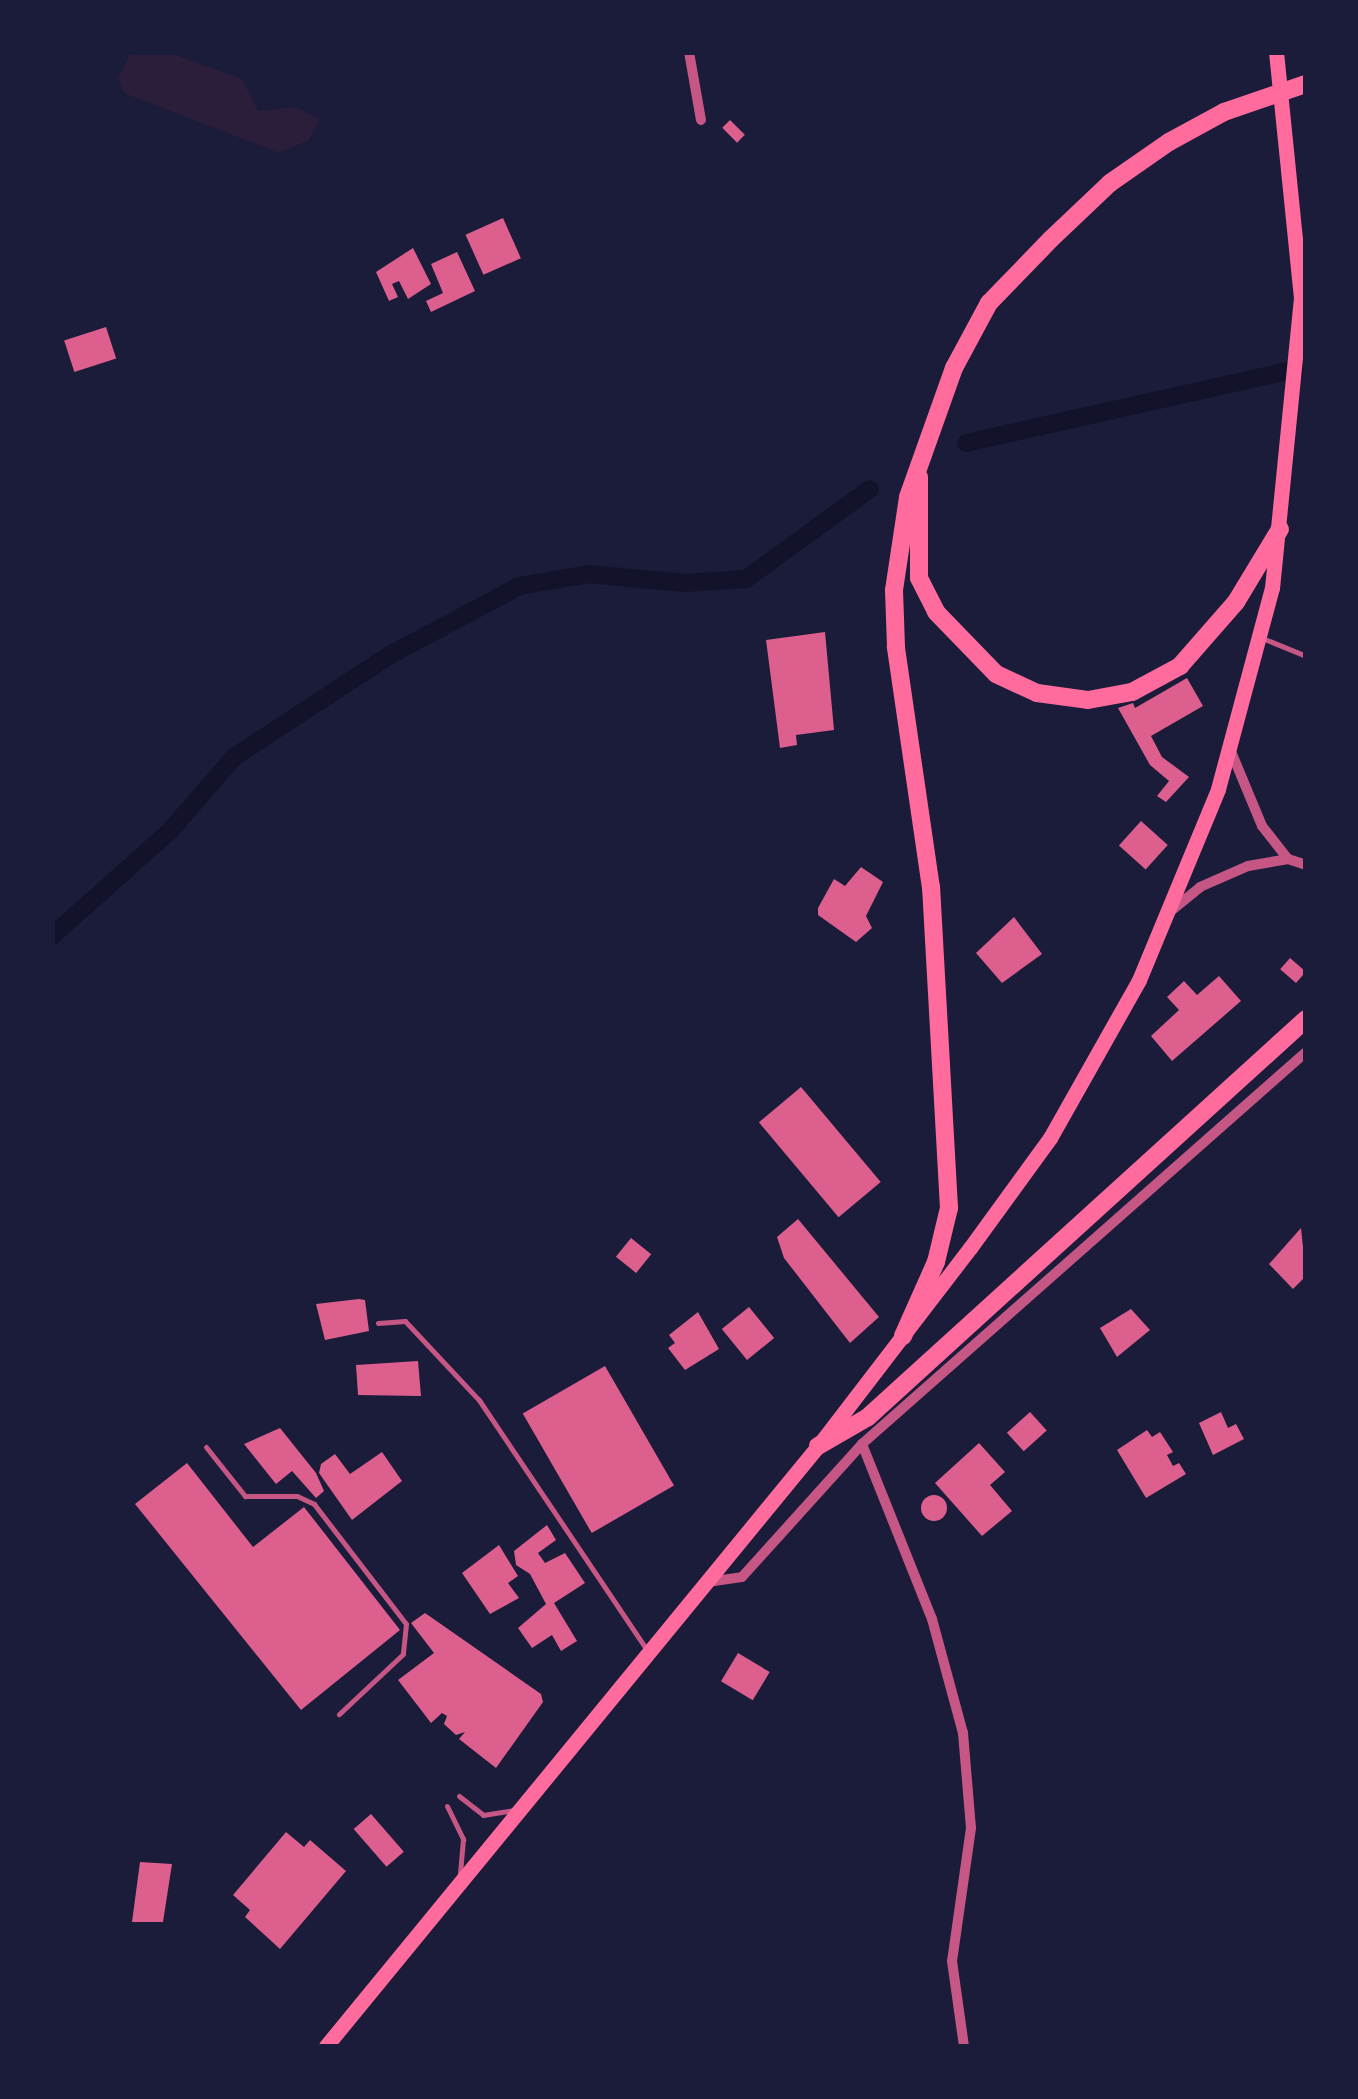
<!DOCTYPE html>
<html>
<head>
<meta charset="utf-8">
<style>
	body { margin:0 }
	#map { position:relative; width:1358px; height:2099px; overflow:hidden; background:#1b1b3a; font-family:Helvetica,sans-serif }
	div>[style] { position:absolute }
	.green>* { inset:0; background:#2a1e3b }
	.canal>* { height:18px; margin:-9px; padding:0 9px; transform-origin:9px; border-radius:9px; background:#12122b }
	.building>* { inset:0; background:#dd5f8e; transform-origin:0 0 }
	.round { border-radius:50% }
	.service>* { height:5px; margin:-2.5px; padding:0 2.5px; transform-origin:2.5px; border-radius:2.5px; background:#c65784 }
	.minor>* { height:10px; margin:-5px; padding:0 5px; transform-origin:5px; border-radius:5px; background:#c65784 }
	.primary>* { height:15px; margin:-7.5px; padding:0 7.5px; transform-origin:7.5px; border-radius:7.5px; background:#ff6b9d }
	.trunk>* { height:18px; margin:-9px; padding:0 9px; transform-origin:9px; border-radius:9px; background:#ff6b9d }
	span { translate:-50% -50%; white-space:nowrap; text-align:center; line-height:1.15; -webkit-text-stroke:10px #1b1b3a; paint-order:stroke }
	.frame { position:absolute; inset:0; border:55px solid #1b1b3a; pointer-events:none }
</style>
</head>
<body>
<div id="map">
	<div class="green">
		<div style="clip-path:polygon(131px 52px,170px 53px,242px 79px,258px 111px,296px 107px,320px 119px,309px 140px,279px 153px,124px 93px,118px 79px)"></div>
	</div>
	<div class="canal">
		<div style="left:966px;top:443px;width:348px;rotate:-12.6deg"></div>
		<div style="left:52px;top:936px;width:158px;rotate:-41.7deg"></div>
		<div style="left:170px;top:831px;width:98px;rotate:-49.1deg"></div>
		<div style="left:234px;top:757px;width:186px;rotate:-33.2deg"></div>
		<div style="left:390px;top:655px;width:146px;rotate:-28.1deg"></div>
		<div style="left:519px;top:586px;width:71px;rotate:-9.7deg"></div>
		<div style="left:589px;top:574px;width:95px;rotate:5.4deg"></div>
		<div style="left:684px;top:583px;width:62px;rotate:-3.7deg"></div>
		<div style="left:746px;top:579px;width:153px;rotate:-36deg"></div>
	</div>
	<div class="building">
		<div style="left:730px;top:120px;width:21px;height:11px;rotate:45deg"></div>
		<div style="left:503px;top:218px;width:44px;height:41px;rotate:66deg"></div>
		<div style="clip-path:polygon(413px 248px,431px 284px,408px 299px,399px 281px,392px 284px,398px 297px,389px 301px,376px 272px)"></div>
		<div style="clip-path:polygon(457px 252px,475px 291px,431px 312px,426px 301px,443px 293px,431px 264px)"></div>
		<div style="left:106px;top:327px;width:33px;height:44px;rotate:72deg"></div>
		<div style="clip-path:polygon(825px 632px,834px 730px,796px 735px,797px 745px,780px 748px,766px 640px)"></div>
		<div style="clip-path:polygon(1187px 678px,1203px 706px,1151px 736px,1162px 757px,1189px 777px,1166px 802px,1157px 796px,1169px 781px,1150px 765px,1118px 708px,1133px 703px,1135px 708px)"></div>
		<div style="left:1141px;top:821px;width:36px;height:33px;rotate:42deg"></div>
		<div style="clip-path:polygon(861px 867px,883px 882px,866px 916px,872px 928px,856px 942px,818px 915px,818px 908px,834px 879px,845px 886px)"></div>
		<div style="clip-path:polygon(1014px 917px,1042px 954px,1002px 983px,976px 953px)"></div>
		<div style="left:1290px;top:958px;width:21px;height:15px;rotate:41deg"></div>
		<div style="clip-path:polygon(1219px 976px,1241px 1001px,1172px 1061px,1151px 1036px,1179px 1010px,1167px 997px,1184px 981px,1197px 995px)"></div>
		<div style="left:801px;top:1087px;width:124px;height:55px;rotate:50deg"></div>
		<div style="clip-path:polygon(798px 1219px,879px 1317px,850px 1343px,784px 1258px,777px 1237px)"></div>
		<div style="clip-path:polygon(1301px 1228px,1306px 1276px,1293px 1289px,1269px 1264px)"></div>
		<div style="left:631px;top:1238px;width:26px;height:24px;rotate:39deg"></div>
		<div style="clip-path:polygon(359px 1299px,365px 1300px,369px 1331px,325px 1340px,316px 1304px)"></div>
		<div style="left:749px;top:1307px;width:40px;height:35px;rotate:51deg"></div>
		<div style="clip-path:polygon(1131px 1309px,1150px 1330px,1117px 1357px,1100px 1328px)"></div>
		<div style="clip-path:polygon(698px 1312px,719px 1349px,685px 1370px,668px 1348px,675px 1343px,669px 1335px)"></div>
		<div style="clip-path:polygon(418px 1361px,421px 1396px,358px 1395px,356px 1365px)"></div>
		<div style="left:605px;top:1366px;width:138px;height:95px;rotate:60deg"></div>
		<div style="left:1030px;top:1412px;width:25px;height:31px;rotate:48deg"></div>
		<div style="clip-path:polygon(1221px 1412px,1228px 1428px,1236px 1424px,1244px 1439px,1213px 1455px,1199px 1423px)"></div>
		<div style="clip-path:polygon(280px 1428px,316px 1473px,324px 1491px,316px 1498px,292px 1471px,276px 1484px,244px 1444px)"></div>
		<div style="clip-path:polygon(1147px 1430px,1152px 1437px,1160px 1432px,1173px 1452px,1167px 1455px,1173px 1466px,1179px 1463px,1186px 1474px,1146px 1498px,1117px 1450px)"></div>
		<div style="clip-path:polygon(979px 1443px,1005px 1472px,990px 1485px,1012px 1511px,982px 1536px,935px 1483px)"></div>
		<div style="clip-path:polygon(382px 1452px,402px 1481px,352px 1520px,319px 1473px,321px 1464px,335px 1454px,350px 1474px)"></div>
		<div style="clip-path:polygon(187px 1463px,253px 1547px,304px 1507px,400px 1630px,301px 1710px,135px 1504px)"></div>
		<div class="round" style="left:921px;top:1495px;width:26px;height:26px"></div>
		<div style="clip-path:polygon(547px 1525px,556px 1540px,538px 1553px,545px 1563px,565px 1553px,585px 1583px,554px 1603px,577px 1641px,561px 1651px,552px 1635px,532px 1648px,518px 1628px,546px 1604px,530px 1574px,516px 1565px,514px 1551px)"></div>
		<div style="clip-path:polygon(499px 1545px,518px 1576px,508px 1583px,519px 1598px,490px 1614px,462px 1573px)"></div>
		<div style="clip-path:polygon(425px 1613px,541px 1694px,543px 1702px,496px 1768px,459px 1739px,465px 1732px,456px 1735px,444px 1724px,447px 1716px,442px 1713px,431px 1723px,398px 1680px,434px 1653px,411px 1623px)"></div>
		<div style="left:738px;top:1653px;width:37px;height:33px;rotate:31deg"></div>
		<div style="left:371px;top:1814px;width:50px;height:23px;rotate:49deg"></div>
		<div style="clip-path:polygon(286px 1832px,304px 1847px,310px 1840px,346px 1871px,280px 1949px,245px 1917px,250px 1910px,233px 1895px)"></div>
		<div style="clip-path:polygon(140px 1862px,172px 1864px,163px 1922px,132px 1922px)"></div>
	</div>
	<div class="service">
		<div style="left:1262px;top:638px;width:48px;rotate:22.2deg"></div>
		<div style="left:378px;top:1323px;width:27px;rotate:-4deg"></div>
		<div style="left:405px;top:1321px;width:108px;rotate:46.9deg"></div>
		<div style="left:479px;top:1400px;width:301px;rotate:56.1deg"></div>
		<div style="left:206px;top:1447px;width:63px;rotate:51.5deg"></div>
		<div style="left:245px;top:1496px;width:52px"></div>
		<div style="left:297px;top:1496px;width:19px;rotate:25deg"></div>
		<div style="left:314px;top:1504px;width:151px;rotate:52.5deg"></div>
		<div style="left:406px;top:1624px;width:30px;rotate:96deg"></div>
		<div style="left:403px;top:1654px;width:88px;rotate:136.8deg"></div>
		<div style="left:459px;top:1796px;width:31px;rotate:38deg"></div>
		<div style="left:483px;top:1815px;width:32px;rotate:-9deg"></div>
		<div style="left:447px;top:1806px;width:37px;rotate:64deg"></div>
		<div style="left:463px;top:1839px;width:35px;rotate:95deg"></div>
	</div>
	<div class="minor">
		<div style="left:689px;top:52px;width:69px;rotate:80deg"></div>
		<div style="left:1230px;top:749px;width:83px;rotate:67.4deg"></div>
		<div style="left:1262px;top:826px;width:42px;rotate:51.8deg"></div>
		<div style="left:1288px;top:859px;width:19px;rotate:18deg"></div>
		<div style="left:1172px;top:910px;width:36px;rotate:-39deg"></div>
		<div style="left:1200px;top:887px;width:52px;rotate:-23.6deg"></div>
		<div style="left:1248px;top:866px;width:41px;rotate:-9.9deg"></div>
		<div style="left:862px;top:1444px;width:188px;rotate:68.2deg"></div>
		<div style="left:932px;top:1619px;width:118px;rotate:74.8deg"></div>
		<div style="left:963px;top:1733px;width:95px;rotate:85.2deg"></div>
		<div style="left:971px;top:1828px;width:134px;rotate:98.1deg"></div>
		<div style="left:952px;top:1961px;width:86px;rotate:82deg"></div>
		<div style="left:707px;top:1582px;width:35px;rotate:-8deg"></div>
		<div style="left:742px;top:1577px;width:179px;rotate:-47.9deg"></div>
		<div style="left:862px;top:1444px;width:592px;rotate:-41.44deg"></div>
	</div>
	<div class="primary">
		<div style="left:326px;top:2046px;width:776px;rotate:-50.65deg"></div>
		<div style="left:818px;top:1446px;width:250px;rotate:-52.5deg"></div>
		<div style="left:970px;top:1248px;width:136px;rotate:-54deg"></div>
		<div style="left:1050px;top:1138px;width:181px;rotate:-60.6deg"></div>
		<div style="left:1139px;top:980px;width:207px;rotate:-67.5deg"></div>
		<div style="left:1218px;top:789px;width:208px;rotate:-75deg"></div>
		<div style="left:1272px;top:588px;width:291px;rotate:-84.3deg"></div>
		<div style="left:1301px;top:298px;width:247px;rotate:-95.8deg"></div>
	</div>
	<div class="trunk">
		<div style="left:919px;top:477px;width:101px;rotate:90deg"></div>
		<div style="left:919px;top:578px;width:38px;rotate:63deg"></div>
		<div style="left:936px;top:612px;width:86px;rotate:45.9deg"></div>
		<div style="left:996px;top:674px;width:45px;rotate:24.9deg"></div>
		<div style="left:1037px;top:693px;width:51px;rotate:7.8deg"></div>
		<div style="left:1088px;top:700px;width:45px;rotate:-10.3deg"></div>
		<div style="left:1132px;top:692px;width:55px;rotate:-28.4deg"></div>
		<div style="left:1180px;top:666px;width:85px;rotate:-48.8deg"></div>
		<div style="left:1236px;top:602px;width:85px;rotate:-58.9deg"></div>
		<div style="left:903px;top:1336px;width:81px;rotate:-66deg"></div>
		<div style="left:936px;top:1262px;width:56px;rotate:-76.5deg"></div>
		<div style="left:949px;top:1208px;width:321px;rotate:-93.2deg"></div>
		<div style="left:931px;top:888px;width:244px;rotate:-98.3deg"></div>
		<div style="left:896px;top:647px;width:57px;rotate:-92deg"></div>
		<div style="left:894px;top:590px;width:94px;rotate:-81.4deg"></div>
		<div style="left:908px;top:497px;width:137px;rotate:-70.4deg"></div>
		<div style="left:954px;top:368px;width:74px;rotate:-61.7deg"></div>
		<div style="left:989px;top:303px;width:89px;rotate:-45.9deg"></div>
		<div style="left:1051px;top:239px;width:81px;rotate:-43.5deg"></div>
		<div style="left:1110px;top:183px;width:72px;rotate:-34.8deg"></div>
		<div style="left:1169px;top:142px;width:63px;rotate:-28.6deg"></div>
		<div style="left:1224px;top:112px;width:87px;rotate:-18.9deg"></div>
		<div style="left:818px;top:1446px;width:58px;rotate:-30.1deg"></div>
		<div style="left:868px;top:1417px;width:592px;rotate:-42.26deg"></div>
	</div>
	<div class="frame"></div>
</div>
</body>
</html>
